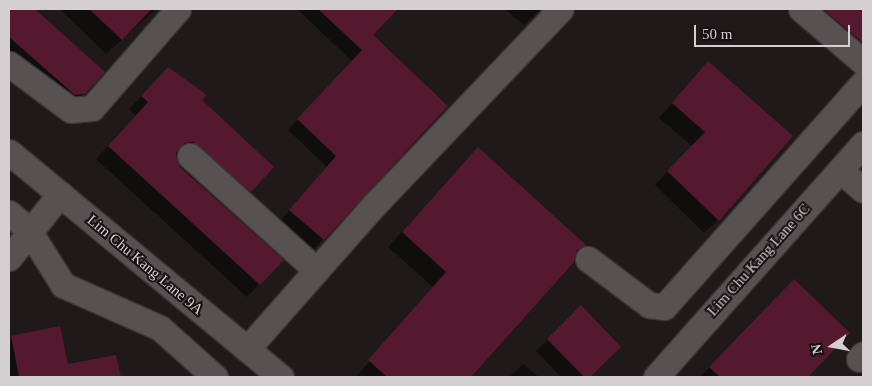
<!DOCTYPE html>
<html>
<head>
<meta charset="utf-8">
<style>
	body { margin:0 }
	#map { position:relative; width:872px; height:386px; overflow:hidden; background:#1f191a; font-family:"Times New Roman",serif }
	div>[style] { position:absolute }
	.shadow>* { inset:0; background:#0007 }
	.building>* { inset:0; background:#54192f }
	.roads { filter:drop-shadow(1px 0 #3a3637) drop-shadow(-1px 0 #3a3637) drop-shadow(0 1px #3a3637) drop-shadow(0 -1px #3a3637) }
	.minor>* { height:25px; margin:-12.5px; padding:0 12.5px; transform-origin:12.5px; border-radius:12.5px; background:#575152 }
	span { translate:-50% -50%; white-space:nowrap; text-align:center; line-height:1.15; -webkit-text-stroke:4px #151011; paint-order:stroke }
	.street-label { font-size:15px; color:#d4d0d1 }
	.frame { position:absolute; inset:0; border:10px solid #d4d0d1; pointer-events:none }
	.north { position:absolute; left:807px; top:321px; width:50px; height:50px; -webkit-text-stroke:4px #151011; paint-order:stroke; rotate:258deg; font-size:14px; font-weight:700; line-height:20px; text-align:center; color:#d4d0d1 }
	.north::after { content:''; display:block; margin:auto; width:18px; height:22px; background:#d4d0d1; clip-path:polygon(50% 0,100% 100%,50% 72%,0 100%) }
	.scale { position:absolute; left:694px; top:25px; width:156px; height:22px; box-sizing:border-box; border:2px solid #d4d0d1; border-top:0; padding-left:6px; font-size:15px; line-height:18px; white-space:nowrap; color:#d4d0d1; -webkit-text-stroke:4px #151011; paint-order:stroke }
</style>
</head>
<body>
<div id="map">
	<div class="shadow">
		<div style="clip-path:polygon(9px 9px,33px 9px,103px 72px,73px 105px,9px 58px)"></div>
		<div style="clip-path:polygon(60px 9px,156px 9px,106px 54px)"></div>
		<div style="clip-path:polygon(297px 9px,395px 9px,371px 35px,446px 106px,313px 250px,280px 221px,327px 167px,288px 130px,353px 62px)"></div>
		<div style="clip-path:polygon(505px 9px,541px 9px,524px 25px)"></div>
		<div style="clip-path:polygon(778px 9px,863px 9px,863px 47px,796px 12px)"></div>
		<div style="clip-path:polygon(708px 63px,718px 220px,704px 233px,655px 185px,692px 146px,659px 118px)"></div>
		<div style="clip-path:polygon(155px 82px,201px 100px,250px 191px,237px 204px,180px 154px,175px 161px,282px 260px,247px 297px,96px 159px,136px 116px,129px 109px)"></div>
		<div style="clip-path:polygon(464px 163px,584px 245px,469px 377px,356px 377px,433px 287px,388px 247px)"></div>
		<div style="clip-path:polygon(780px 295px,848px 333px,806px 377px,700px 377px)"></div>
		<div style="clip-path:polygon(581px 307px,619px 347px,588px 377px,561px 377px,536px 351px)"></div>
		<div style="clip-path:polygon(11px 338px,67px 366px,115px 356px,120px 377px,9px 377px)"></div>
		<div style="clip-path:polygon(523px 364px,539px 377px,509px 377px)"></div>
	</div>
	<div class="building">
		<div style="clip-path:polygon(9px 9px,35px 9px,105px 72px,85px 94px,75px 95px,9px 37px)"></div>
		<div style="clip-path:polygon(89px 9px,152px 9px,122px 40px)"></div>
		<div style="clip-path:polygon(318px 9px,398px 9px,373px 35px,448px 106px,324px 240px,289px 210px,336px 156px,297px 119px,362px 50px)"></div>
		<div style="clip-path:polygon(823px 9px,863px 9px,863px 43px)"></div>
		<div style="clip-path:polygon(708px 61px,793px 136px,719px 221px,667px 171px,705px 132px,672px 103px)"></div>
		<div style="clip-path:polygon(168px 67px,207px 95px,202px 100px,274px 167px,251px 192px,193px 142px,185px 143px,176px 153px,180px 167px,284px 260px,260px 285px,108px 146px,148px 102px,141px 96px)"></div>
		<div style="clip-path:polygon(478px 147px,586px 245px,577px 250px,574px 262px,471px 377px,387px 377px,368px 360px,446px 272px,402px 232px)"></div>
		<div style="clip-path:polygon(794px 279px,850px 333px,808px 377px,720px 377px,709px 367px)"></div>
		<div style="clip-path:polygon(581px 305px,621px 347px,590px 377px,584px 377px,547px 339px)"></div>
		<div style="clip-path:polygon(60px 326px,68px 364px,116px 355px,121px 377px,19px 377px,11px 336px)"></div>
	</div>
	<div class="roads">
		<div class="minor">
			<div style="left:801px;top:9px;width:82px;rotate:40.5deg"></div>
			<div style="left:9px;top:64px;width:77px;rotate:36.6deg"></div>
			<div style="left:71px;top:110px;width:21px;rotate:-5deg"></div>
			<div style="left:92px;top:108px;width:131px;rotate:-49deg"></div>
			<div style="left:9px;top:152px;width:353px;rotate:39.6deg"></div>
			<div style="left:190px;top:156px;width:170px;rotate:42.1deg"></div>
			<div style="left:840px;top:170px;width:30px;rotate:41deg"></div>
			<div style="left:9px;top:213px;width:25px;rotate:40deg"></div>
			<div style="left:28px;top:229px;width:66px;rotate:58deg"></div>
			<div style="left:63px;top:285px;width:106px;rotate:23.9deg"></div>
			<div style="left:160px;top:328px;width:74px;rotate:41.7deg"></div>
			<div style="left:9px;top:258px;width:82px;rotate:-51.4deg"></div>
			<div style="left:588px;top:259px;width:76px;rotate:37deg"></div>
			<div style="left:649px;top:305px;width:15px;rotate:8deg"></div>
			<div style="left:664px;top:307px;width:300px;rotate:-48.4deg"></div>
			<div style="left:247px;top:349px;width:193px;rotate:-48.6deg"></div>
			<div style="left:375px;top:204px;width:269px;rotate:-46.4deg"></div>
			<div style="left:859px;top:359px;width:6px;rotate:-51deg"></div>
			<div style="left:656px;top:377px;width:312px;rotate:-48.4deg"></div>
		</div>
	</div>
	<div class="street-label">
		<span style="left:759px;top:260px;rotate:-48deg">Lim Chu Kang Lane 6C</span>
		<span style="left:145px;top:265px;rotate:40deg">Lim Chu Kang Lane 9A</span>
	</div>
	<div class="frame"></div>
	<div class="north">N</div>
	<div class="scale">50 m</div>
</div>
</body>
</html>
